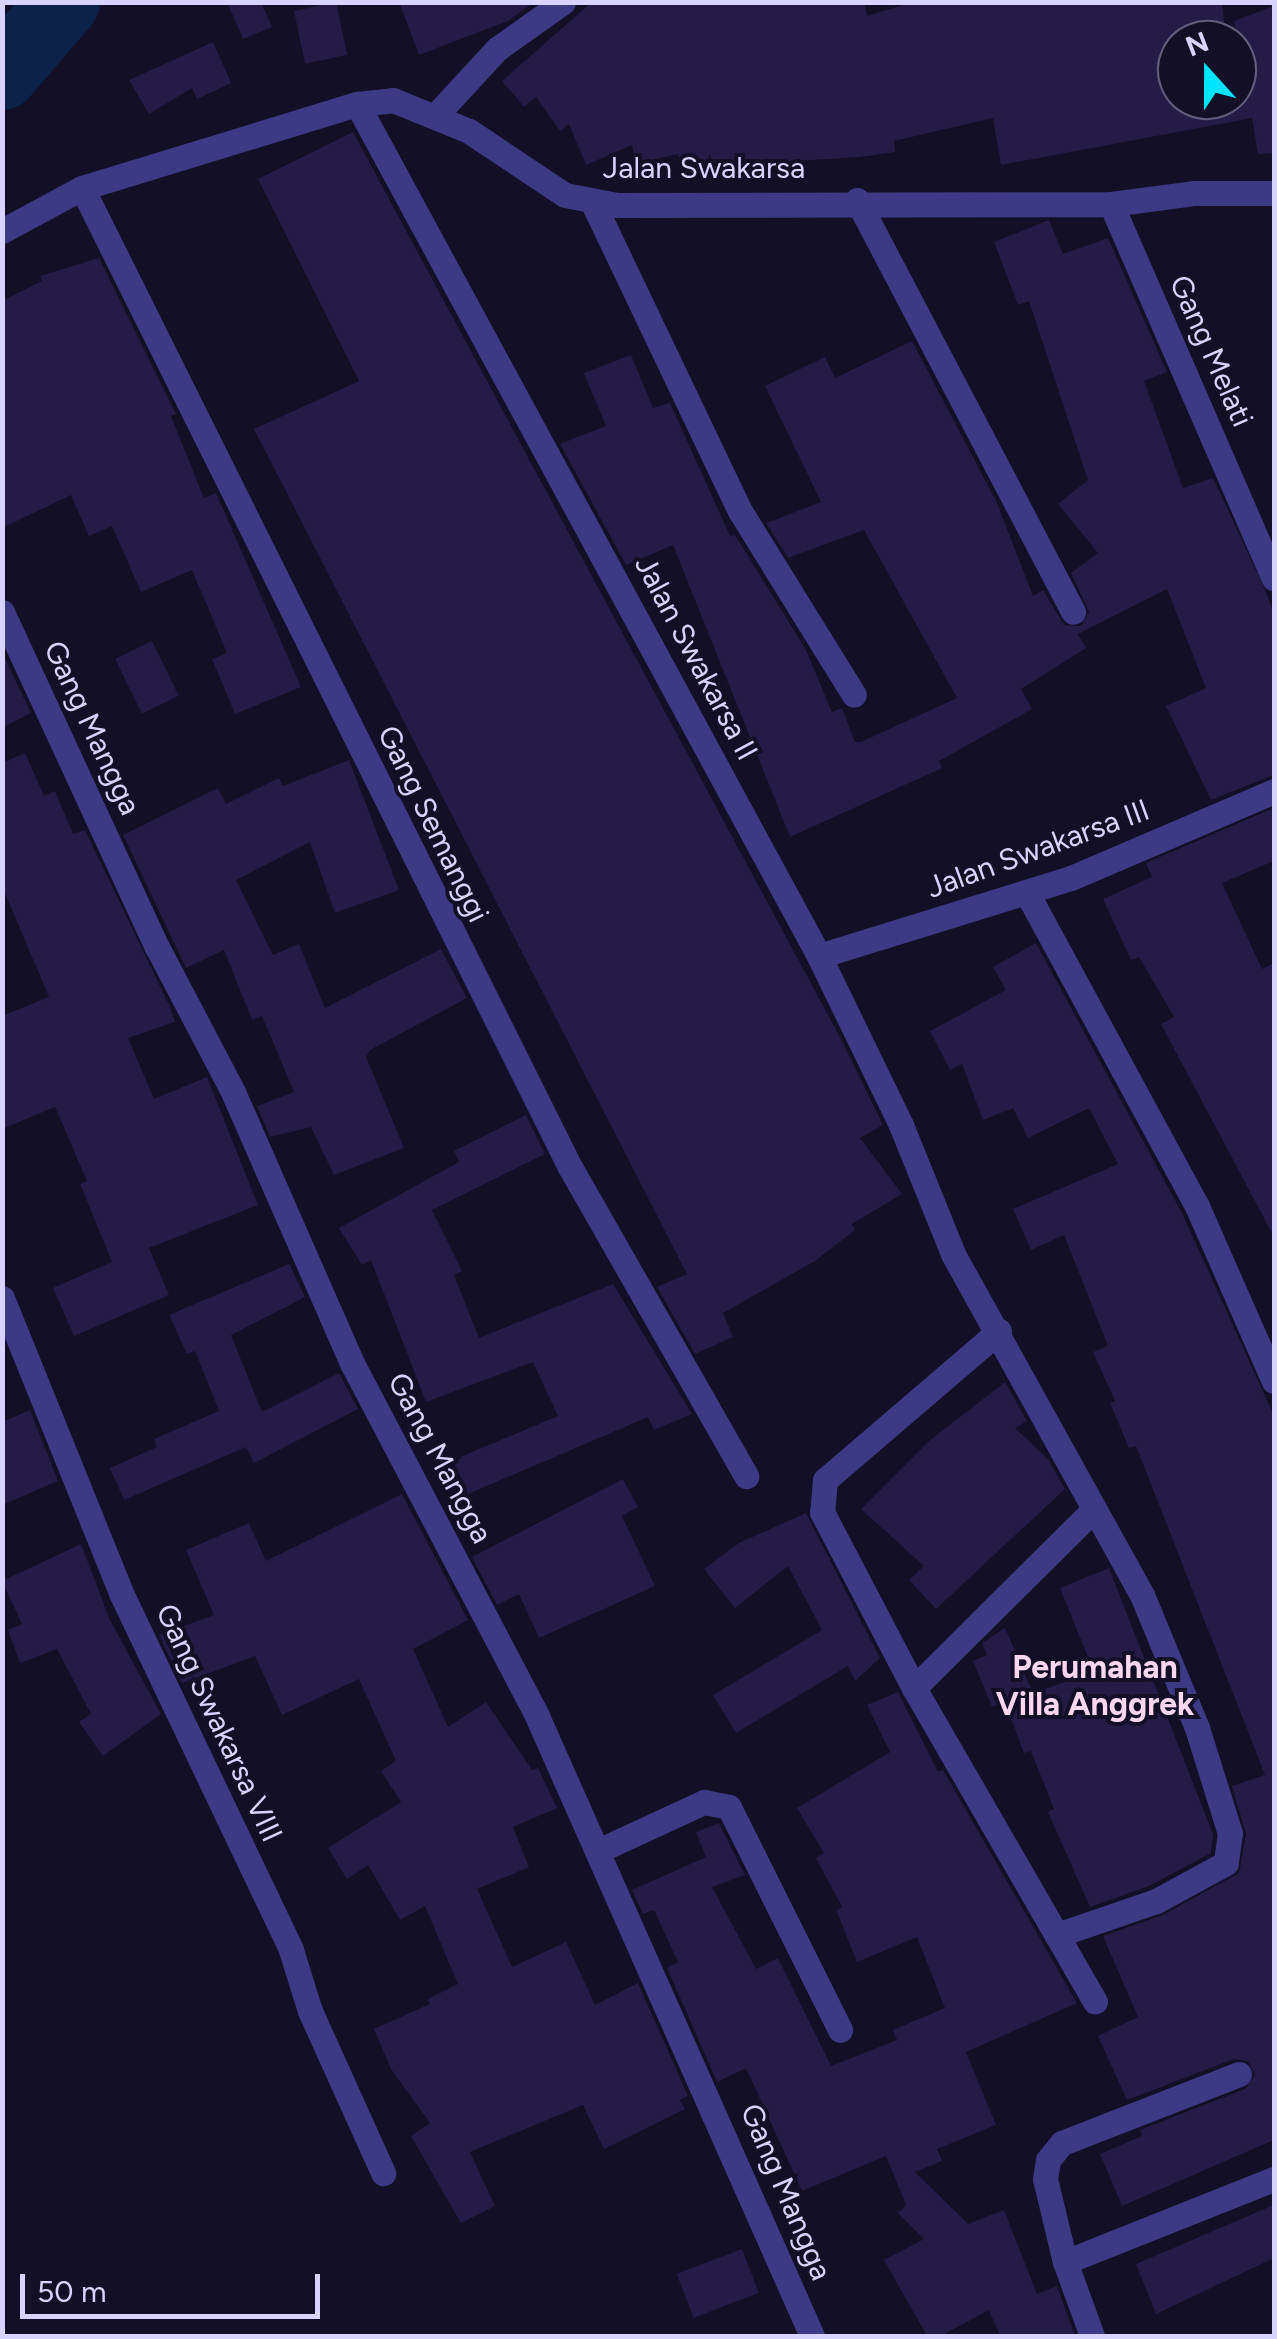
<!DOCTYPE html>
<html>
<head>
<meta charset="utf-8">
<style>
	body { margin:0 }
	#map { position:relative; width:1277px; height:2339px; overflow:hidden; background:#130f26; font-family:Figtree,sans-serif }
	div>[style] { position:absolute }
	.river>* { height:72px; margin:-36px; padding:0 36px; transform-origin:36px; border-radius:36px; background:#0c2248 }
	.building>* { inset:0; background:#241b47; transform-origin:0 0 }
	.street>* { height:25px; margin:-12.5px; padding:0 12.5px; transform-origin:12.5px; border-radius:12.5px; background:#3d3a85 }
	span { translate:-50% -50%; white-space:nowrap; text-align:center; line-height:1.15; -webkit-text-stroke:8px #130f26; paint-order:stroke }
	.street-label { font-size:30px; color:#d9d4ff }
	.neighbourhood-label { font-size:32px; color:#ffd6f0; font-weight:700 }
	.frame { position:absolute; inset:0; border:5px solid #d9d4ff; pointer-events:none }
	.north { position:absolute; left:1157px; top:20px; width:100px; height:100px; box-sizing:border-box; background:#130f26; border:2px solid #625e7d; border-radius:50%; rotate:339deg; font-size:28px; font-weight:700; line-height:40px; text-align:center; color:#d9d4ff }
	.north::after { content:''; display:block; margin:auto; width:35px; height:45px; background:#00e5ff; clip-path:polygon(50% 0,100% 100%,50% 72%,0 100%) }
	.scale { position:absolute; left:20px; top:2274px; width:300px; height:45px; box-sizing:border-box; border:5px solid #d9d4ff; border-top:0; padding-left:12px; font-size:30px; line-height:35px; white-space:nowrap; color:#d9d4ff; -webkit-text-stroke:8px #130f26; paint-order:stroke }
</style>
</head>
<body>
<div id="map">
	<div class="river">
		<div style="left:2px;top:74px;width:95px;rotate:-49.3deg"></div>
	</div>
	<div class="building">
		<div style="clip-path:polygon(227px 2px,261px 2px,272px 27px,243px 39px)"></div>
		<div style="left:336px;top:2px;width:54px;height:43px;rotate:78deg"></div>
		<div style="clip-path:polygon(399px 2px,534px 2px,508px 21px,419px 55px)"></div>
		<div style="clip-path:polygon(592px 2px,864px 2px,867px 16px,913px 2px,1222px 2px,1226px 40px,1177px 40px,1177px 100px,1248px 100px,1234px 21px,1274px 6px,1274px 153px,1258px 154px,1252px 118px,1001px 165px,993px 118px,894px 141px,895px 152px,860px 157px,680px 168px,678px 154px,636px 164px,632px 145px,586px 165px,569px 124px,560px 131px,536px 97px,524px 107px,502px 81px)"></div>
		<div style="clip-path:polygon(213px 42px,231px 83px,197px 99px,192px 88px,149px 114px,129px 80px)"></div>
		<div style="clip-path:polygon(353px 132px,842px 1041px,883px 1125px,860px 1138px,902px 1194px,852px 1224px,855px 1230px,815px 1261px,723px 1313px,733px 1337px,695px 1354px,657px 1287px,687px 1274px,254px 429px,359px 381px,258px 179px)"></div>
		<div style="clip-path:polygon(1049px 220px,1063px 254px,1108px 238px,1167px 372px,1144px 381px,1183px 488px,1213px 478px,1266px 592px,1274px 614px,1274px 775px,1211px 800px,1166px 706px,1206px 688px,1167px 589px,1078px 634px,1086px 648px,1021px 689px,1032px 709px,939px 761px,942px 768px,790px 837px,673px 545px,626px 565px,560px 444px,606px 426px,584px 373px,631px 355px,653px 408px,670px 403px,730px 536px,735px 535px,806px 650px,832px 712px,842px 708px,855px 742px,861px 742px,957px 698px,864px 530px,788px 558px,766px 523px,821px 502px,765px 386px,825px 357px,835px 378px,912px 341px,997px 503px,1033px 596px,1043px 590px,1064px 625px,1081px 626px,1089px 612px,1071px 573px,1098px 553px,1058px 504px,1088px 480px,1029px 301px,1018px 305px,994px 242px)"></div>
		<div style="clip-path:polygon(99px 258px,176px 414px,171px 416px,204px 498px,216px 493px,301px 687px,235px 714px,212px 659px,227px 653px,192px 570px,141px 592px,112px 526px,89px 536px,71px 495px,2px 528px,2px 301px,42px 281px,40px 276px)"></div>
		<div style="left:152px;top:641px;width:61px;height:41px;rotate:64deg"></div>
		<div style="clip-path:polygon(2px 652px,31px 713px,2px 728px)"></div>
		<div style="clip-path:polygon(25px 753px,44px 796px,55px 791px,73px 834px,85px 830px,169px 1005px,175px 1022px,128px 1038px,154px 1099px,207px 1077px,258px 1205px,149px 1248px,169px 1295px,74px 1336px,53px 1288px,112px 1262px,80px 1184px,87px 1181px,55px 1107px,2px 1129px,2px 1016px,49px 997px,2px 886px,2px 763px)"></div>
		<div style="clip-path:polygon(349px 760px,399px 890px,335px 913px,310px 842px,236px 880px,273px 955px,299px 944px,325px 1008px,441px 949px,467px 998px,370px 1050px,366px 1057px,404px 1148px,334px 1175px,311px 1127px,270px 1137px,257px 1106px,294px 1092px,262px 1016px,252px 1020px,224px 950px,186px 968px,123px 835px,218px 788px,226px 804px,279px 778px,283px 786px)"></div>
		<div style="clip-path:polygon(1274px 808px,1274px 861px,1222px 883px,1262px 969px,1274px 963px,1274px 1237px,1161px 1024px,1174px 1017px,1139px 957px,1131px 960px,1103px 899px,1152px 877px,1146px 863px)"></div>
		<div style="clip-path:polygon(1036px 943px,1182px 1213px,1274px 1416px,1274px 2140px,1122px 2206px,1100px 2154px,1142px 2136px,1140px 2130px,1245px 2089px,1255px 2075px,1248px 2061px,1234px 2059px,1127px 2100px,1098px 2036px,1138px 2017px,1103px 1936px,1163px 1915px,1239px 1873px,1246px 1834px,1232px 1786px,1265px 1775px,1136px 1446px,1129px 1448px,1110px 1403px,1115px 1401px,1093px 1352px,1108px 1346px,1064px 1235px,1031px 1250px,1013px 1209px,1118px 1164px,1089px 1108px,1028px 1138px,1013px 1108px,983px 1120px,962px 1064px,950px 1070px,930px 1031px,1006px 990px,993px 967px)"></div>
		<div style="clip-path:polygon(526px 1115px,545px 1154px,432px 1210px,462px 1271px,454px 1275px,479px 1338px,613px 1284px,692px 1414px,654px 1430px,648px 1417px,468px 1494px,453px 1460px,558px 1416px,533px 1362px,426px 1402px,371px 1260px,362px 1265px,339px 1228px,459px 1162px,454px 1151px)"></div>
		<div style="clip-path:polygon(289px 1264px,305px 1297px,231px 1335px,262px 1412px,339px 1373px,358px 1409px,254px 1463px,246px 1447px,124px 1500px,110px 1468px,157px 1447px,154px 1439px,219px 1411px,195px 1351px,187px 1354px,169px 1315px)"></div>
		<div style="clip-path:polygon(1005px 1382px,1027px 1421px,1015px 1428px,1048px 1459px,1065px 1489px,936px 1609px,909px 1580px,924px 1566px,861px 1509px,929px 1441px)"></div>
		<div style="clip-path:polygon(30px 1410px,58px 1481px,2px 1505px,2px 1422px)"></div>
		<div style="clip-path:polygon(623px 1479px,638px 1507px,622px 1516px,655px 1586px,539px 1638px,519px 1594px,497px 1605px,472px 1557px)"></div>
		<div style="clip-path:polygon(402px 1494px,468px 1620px,413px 1649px,448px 1727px,486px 1702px,532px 1770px,538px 1768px,557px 1808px,513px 1827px,529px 1867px,477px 1889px,512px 1967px,566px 1942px,595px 2005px,638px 1983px,688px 2096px,680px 2100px,685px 2109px,604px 2149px,583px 2105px,470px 2152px,495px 2206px,461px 2223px,411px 2136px,430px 2123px,391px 2069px,374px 2029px,430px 2004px,428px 1999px,458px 1984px,425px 1906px,400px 1920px,368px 1865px,347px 1879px,328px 1848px,401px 1802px,381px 1771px,396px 1761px,359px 1679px,282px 1715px,255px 1656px,182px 1683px,159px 1635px,214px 1615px,186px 1550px,249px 1523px,266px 1561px)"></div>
		<div style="clip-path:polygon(806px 1513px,880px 1658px,855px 1681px,848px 1666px,736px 1733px,713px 1695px,822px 1630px,788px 1566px,735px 1608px,704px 1569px,739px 1543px)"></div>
		<div style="clip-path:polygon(81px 1544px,110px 1620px,161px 1714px,103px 1756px,79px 1722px,91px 1714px,57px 1649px,20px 1663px,8px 1630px,22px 1624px,2px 1581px)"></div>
		<div style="clip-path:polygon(1109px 1568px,1213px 1834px,1211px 1853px,1149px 1886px,1090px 1907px,1048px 1812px,1054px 1809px,1031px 1751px,1024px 1753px,1005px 1702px,992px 1707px,973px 1661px,987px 1655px,982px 1643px,1005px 1628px,1033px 1693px,1094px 1672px,1060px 1588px)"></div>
		<div style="clip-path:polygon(898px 1692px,938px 1772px,943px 1770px,1077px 2003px,966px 2052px,996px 2125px,937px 2149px,942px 2161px,915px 2172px,968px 2224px,1004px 2210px,1037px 2294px,1057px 2286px,1075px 2336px,1000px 2336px,989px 2310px,941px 2336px,927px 2336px,884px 2260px,924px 2239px,898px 2213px,906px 2205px,886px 2156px,802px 2191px,746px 2068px,717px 2082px,667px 1968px,678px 1962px,654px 1910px,643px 1914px,632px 1890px,706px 1857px,696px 1832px,719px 1823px,745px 1875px,712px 1887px,756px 1969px,778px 1958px,831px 2066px,897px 2040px,893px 2030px,945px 2008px,917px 1937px,857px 1962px,836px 1910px,842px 1907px,816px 1858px,824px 1853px,797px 1808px,890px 1752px,867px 1705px)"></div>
		<div style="clip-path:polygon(1274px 2205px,1274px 2258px,1156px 2314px,1136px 2264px)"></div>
		<div style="left:742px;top:2249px;width:47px;height:70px;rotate:69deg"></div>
	</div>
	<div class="street">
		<div style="left:357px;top:104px;width:969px;rotate:61.53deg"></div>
		<div style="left:819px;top:956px;width:188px;rotate:64.1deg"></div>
		<div style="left:901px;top:1125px;width:139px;rotate:68deg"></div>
		<div style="left:953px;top:1254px;width:390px;rotate:61deg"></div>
		<div style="left:1142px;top:1595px;width:144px;rotate:67.5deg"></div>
		<div style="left:1197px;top:1728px;width:110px;rotate:72.6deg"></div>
		<div style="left:1230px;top:1833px;width:30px;rotate:98deg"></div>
		<div style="left:1226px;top:1863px;width:80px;rotate:151.5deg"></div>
		<div style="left:1156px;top:1901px;width:105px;rotate:161deg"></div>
		<div style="left:437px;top:114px;width:88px;rotate:-47.3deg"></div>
		<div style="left:497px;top:49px;width:81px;rotate:-35.5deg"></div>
		<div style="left:82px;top:188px;width:1094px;rotate:63.51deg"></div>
		<div style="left:570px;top:1167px;width:356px;rotate:60.3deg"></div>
		<div style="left:857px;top:200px;width:465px;rotate:62.3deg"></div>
		<div style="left:592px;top:201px;width:344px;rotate:64.5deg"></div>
		<div style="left:740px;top:511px;width:216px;rotate:58.2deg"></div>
		<div style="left:1111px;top:204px;width:408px;rotate:66.5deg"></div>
		<div style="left:2px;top:231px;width:91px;rotate:-28.3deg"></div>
		<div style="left:82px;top:188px;width:288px;rotate:-17deg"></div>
		<div style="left:357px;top:104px;width:36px;rotate:-6deg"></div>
		<div style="left:393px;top:100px;width:82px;rotate:22.2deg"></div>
		<div style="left:469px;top:131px;width:115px;rotate:33.7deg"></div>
		<div style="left:565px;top:195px;width:53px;rotate:10.9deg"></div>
		<div style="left:617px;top:205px;width:494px;rotate:-0.1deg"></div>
		<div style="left:1111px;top:204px;width:85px;rotate:-7.5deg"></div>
		<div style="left:1195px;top:193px;width:79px"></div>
		<div style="left:2px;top:612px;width:369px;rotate:65.2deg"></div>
		<div style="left:157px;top:947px;width:164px;rotate:62.3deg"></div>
		<div style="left:233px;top:1092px;width:298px;rotate:66.3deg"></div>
		<div style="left:353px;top:1365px;width:396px;rotate:62.3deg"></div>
		<div style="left:537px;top:1716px;width:678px;rotate:66.08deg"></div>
		<div style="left:1027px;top:893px;width:356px;rotate:61.5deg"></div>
		<div style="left:1197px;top:1206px;width:191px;rotate:66.3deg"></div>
		<div style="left:819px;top:956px;width:264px;rotate:-17.2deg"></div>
		<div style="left:1071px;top:878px;width:221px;rotate:-23.2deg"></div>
		<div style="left:2px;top:1298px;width:320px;rotate:68deg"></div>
		<div style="left:122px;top:1595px;width:393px;rotate:64.5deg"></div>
		<div style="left:291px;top:1950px;width:64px;rotate:72.7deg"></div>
		<div style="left:310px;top:2011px;width:178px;rotate:65.7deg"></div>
		<div style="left:999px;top:1331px;width:229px;rotate:139.4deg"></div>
		<div style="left:825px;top:1480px;width:32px;rotate:95deg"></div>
		<div style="left:822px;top:1512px;width:199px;rotate:62.4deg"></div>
		<div style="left:914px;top:1688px;width:362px;rotate:60deg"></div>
		<div style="left:914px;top:1688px;width:254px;rotate:-44.8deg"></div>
		<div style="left:600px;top:1850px;width:115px;rotate:-24.8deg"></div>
		<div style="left:704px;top:1802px;width:25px;rotate:11deg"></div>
		<div style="left:729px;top:1807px;width:249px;rotate:63.5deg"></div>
		<div style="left:1065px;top:2262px;width:225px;rotate:-21.7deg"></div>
		<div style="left:1092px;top:2336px;width:79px;rotate:-110deg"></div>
		<div style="left:1065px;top:2262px;width:85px;rotate:-103.5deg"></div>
		<div style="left:1045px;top:2179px;width:19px;rotate:-81deg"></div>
		<div style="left:1048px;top:2160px;width:22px;rotate:-51deg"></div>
		<div style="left:1062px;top:2143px;width:190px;rotate:-21.3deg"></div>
	</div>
	<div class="street-label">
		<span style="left:704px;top:168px">Jalan Swakarsa</span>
		<span style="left:1211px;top:351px;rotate:66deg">Gang Melati</span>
		<span style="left:696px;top:658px;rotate:62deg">Jalan Swakarsa II</span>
		<span style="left:92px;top:728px;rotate:65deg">Gang Mangga</span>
		<span style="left:433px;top:824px;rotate:64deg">Gang Semanggi</span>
		<span style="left:1038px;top:849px;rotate:-20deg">Jalan Swakarsa III</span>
		<span style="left:440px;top:1458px;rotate:62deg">Gang Mangga</span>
		<span style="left:219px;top:1723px;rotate:65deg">Gang Swakarsa VIII</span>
		<span style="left:786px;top:2192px;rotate:67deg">Gang Mangga</span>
	</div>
	<div class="neighbourhood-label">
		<span style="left:1095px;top:1686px">Perumahan<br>Villa Anggrek</span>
	</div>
	<div class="frame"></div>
	<div class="north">N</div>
	<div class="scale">50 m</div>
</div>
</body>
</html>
